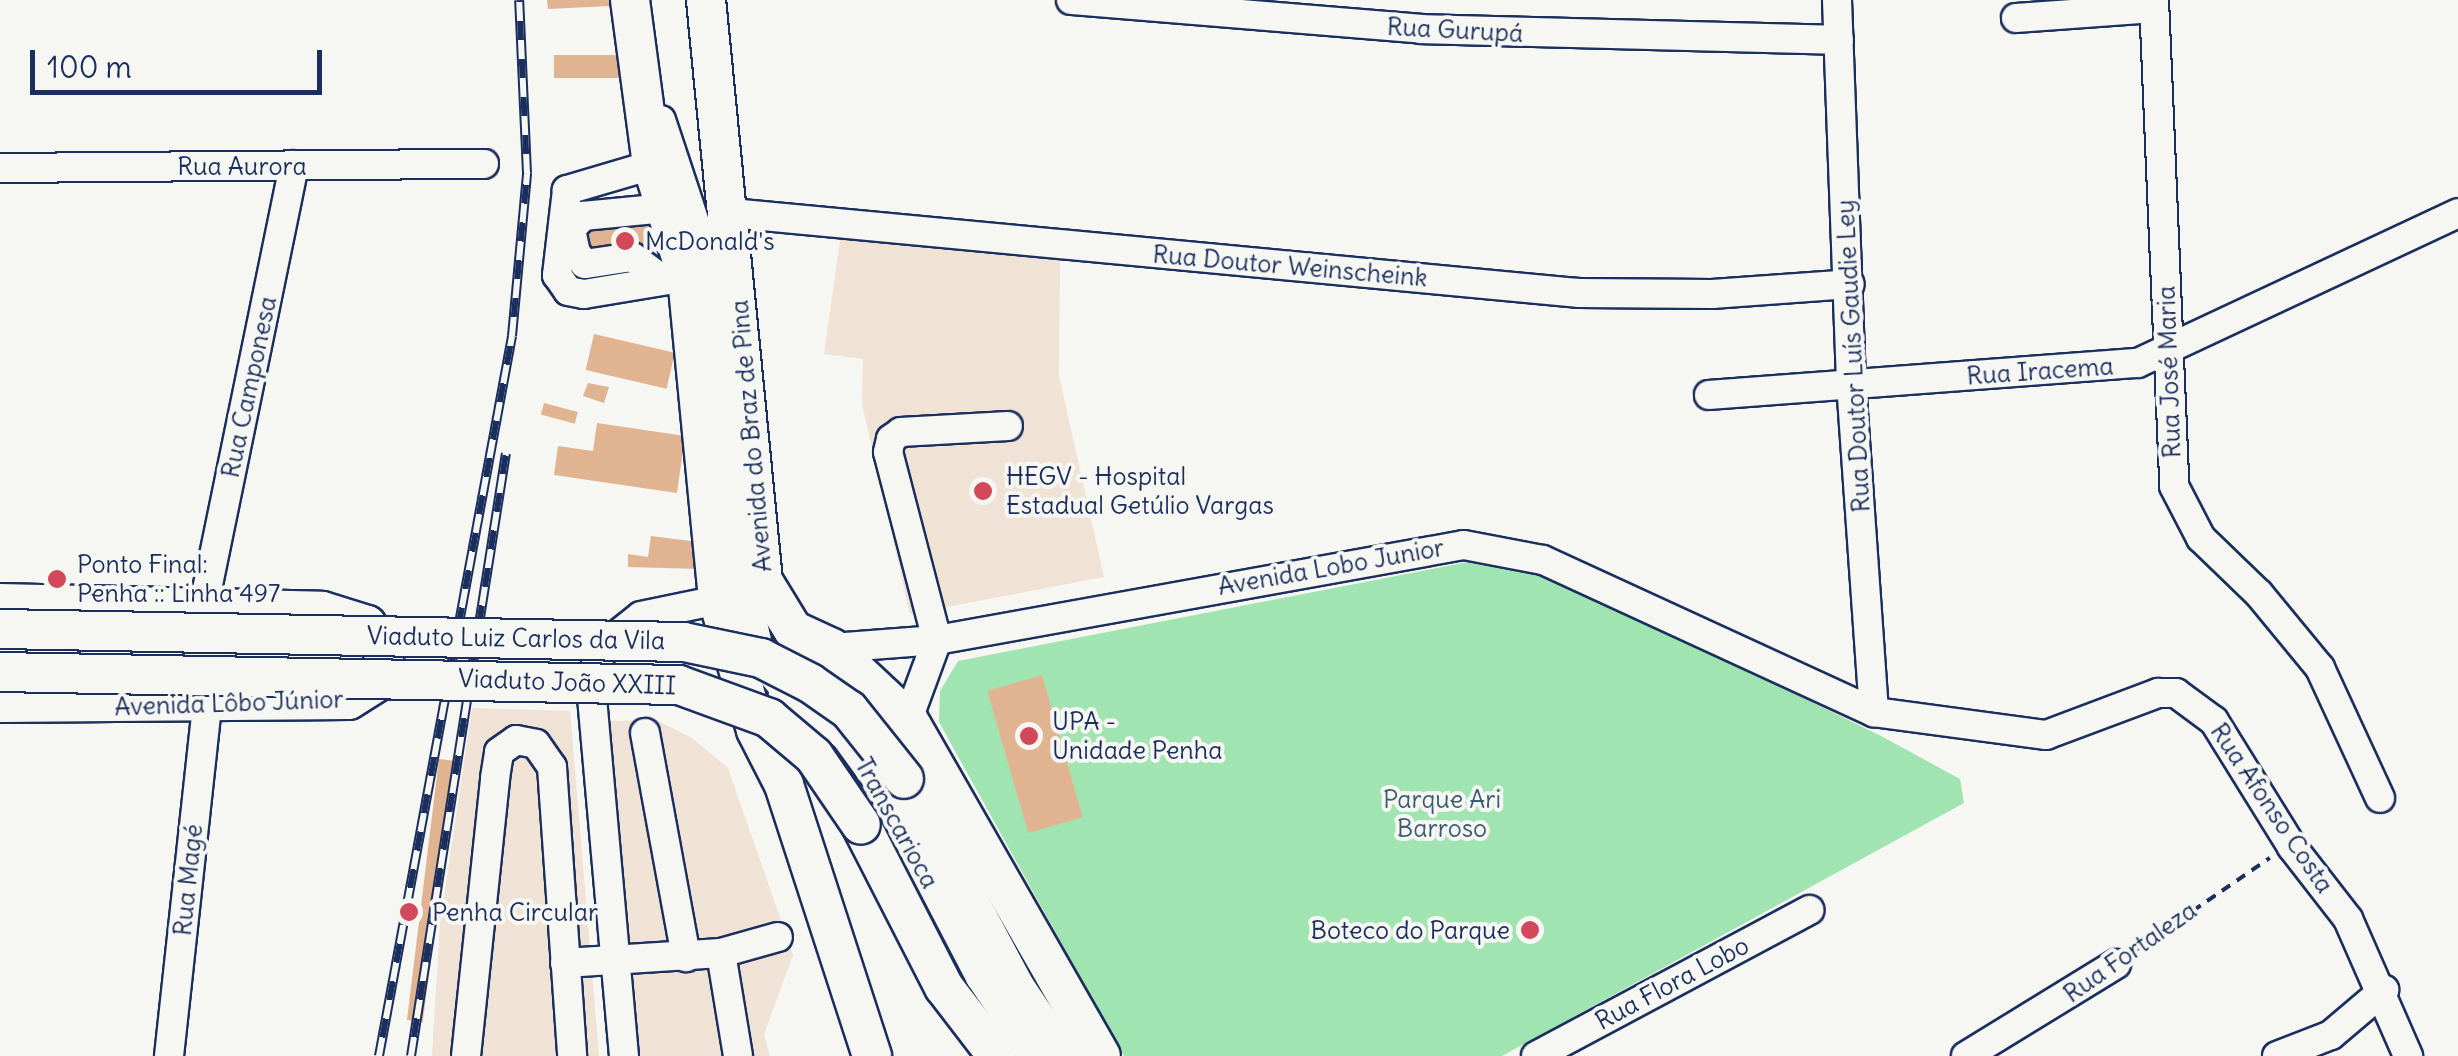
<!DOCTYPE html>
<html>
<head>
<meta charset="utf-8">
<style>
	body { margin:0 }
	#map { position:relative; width:2458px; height:1056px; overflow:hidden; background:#f6f6f2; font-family:Delius,sans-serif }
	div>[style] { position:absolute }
	.built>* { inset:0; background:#f0e2d5 }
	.green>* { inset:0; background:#a0e5b1 }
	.building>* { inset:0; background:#e1b491; transform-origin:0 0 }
	.path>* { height:4px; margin-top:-2px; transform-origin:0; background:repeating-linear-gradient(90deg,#1b2f5e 0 10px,transparent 0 18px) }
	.roads { filter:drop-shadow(2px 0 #1b2f5e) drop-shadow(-2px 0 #1b2f5e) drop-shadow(0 2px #1b2f5e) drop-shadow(0 -2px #1b2f5e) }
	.minor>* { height:28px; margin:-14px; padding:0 14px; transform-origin:14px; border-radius:14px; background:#f6f6f2 }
	.major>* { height:38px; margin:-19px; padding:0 19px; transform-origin:19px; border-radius:19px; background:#f6f6f2 }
	.rail>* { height:10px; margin-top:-5px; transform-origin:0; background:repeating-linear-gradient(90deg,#f6f6f2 0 19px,#1b2f5e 0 38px); box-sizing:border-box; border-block:2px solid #1b2f5e }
	.bridges { filter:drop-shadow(2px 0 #1b2f5e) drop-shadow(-2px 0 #1b2f5e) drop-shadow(0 2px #1b2f5e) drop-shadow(0 -2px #1b2f5e) }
	.major-bridge>* { height:38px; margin:-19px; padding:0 19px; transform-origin:19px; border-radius:19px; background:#f6f6f2 }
	.dots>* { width:28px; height:28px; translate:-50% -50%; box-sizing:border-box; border:5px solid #f6f6f2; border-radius:50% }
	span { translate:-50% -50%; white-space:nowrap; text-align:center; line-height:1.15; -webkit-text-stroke:8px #f6f6f2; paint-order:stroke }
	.street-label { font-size:25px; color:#1b2f5e }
	.poi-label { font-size:25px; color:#1b2f5e }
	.left { translate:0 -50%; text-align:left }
	.right { translate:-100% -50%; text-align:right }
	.park-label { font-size:25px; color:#3c5c73 }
	.scale { position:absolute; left:30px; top:50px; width:292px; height:45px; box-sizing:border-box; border:5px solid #1b2f5e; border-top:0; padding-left:12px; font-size:30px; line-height:35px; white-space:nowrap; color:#1b2f5e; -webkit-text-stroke:8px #f6f6f2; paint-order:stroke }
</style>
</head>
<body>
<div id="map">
	<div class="built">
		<div style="clip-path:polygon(841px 234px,1060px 255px,1059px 376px,1104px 577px,910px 614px,862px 404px,863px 359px,824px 354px)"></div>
		<div style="clip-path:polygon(472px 708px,570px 711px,599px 1056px,432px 1056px,440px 924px)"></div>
		<div style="clip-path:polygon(656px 720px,692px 738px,728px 768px,793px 955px,764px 1034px,770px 1056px,637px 1056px,609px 721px)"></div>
	</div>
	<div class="green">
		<div style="clip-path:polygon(1478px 560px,1563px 580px,1881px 736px,1960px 779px,1964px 803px,1502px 1056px,1124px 1056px,939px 722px,940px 691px,958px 661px)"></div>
	</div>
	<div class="building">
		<div style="clip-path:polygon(547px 0,610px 0,611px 6px,548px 9px)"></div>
		<div style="left:620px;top:55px;width:23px;height:66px;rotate:90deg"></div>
		<div style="left:649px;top:217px;width:33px;height:62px;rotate:83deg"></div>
		<div style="left:594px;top:334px;width:83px;height:37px;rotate:13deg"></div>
		<div style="clip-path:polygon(588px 383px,609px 387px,604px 403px,583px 396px)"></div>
		<div style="left:544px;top:403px;width:35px;height:12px;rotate:15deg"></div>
		<div style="clip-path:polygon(597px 423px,685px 436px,677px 493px,554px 475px,558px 446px,593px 451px)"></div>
		<div style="clip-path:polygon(651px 536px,698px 542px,700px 569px,628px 567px,628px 554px,648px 557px)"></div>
		<div style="left:1042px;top:675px;width:148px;height:57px;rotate:74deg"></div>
		<div style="left:439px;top:759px;width:16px;height:263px;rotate:7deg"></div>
	</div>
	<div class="path">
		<div style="left:2133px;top:952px;width:166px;rotate:-34.5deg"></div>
	</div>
	<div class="roads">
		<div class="minor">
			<div style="left:1071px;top:0;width:351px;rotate:4.7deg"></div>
			<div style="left:1421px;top:29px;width:418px;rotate:1.5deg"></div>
			<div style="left:1837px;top:0;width:383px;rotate:87.9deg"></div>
			<div style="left:1851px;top:383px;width:330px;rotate:86deg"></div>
			<div style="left:2154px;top:0;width:486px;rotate:87.6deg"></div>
			<div style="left:2174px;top:486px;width:59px;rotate:62.6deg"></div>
			<div style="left:2201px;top:538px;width:81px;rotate:44deg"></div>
			<div style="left:2259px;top:594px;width:96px;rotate:50.5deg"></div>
			<div style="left:2320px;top:668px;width:143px;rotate:65.2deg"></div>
			<div style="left:2016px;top:18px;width:138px;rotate:-4.1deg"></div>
			<div style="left:661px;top:120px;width:143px;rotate:71.7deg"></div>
			<div style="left:706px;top:256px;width:54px;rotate:79.3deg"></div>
			<div style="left:716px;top:309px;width:260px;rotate:84.7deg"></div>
			<div style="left:740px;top:568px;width:97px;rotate:76.8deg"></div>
			<div style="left:762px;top:662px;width:40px;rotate:50deg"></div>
			<div style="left:788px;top:693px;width:71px;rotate:37deg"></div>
			<div style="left:845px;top:736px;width:58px;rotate:54.1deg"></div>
			<div style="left:879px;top:783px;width:219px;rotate:62.5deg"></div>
			<div style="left:980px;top:977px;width:95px;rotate:56.1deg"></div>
			<div style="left:652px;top:165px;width:89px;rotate:163.6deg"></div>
			<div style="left:567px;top:190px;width:86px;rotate:96.7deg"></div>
			<div style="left:557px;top:275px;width:19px;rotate:55deg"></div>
			<div style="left:568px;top:291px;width:16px;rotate:11deg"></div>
			<div style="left:584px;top:294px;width:104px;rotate:-9.4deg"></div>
			<div style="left:0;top:168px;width:484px;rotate:-0.5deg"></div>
			<div style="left:731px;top:213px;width:852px;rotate:5.39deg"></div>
			<div style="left:1579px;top:293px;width:133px;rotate:0.4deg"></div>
			<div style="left:1712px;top:294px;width:138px;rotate:-4.1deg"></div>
			<div style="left:663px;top:280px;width:39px;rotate:-143deg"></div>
			<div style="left:632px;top:257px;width:48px;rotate:171.5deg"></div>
			<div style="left:585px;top:264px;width:14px;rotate:-129deg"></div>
			<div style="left:576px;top:253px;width:25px;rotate:-102deg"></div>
			<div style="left:571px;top:229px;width:18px;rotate:-47deg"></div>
			<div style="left:583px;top:216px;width:83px;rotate:-5.5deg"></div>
			<div style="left:1709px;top:395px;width:430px;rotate:-4.3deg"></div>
			<div style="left:2138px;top:363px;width:353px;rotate:-25.1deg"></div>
			<div style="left:203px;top:609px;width:453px;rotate:-78.4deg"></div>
			<div style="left:937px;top:640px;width:194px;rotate:-104.6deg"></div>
			<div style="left:888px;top:452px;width:13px;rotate:-77deg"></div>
			<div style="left:891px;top:439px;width:12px;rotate:-35deg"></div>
			<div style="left:901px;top:432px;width:107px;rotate:-3.2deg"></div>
			<div style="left:832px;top:648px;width:105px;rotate:-4.4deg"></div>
			<div style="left:937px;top:640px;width:535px;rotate:-10.22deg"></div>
			<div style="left:1464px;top:545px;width:80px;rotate:10.8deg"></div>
			<div style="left:1543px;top:560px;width:364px;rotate:24.7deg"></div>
			<div style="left:1874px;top:712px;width:174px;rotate:7.6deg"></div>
			<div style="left:2046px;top:735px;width:120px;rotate:-20.6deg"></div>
			<div style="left:2158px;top:693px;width:18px"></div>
			<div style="left:2176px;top:693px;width:47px;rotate:36.4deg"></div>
			<div style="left:2214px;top:721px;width:148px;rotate:58.2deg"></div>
			<div style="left:2292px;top:847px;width:91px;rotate:52.1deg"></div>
			<div style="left:2348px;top:919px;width:150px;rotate:66.3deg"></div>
			<div style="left:908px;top:719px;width:84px;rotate:-69.8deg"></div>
			<div style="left:645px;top:733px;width:228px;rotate:79.6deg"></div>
			<div style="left:721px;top:953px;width:104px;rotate:80.6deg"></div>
			<div style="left:565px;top:963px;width:156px;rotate:-3.7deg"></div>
			<div style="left:721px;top:953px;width:59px;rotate:-15.7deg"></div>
			<div style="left:169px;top:1056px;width:353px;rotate:-83.8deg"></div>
			<div style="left:466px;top:1056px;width:280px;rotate:-84deg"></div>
			<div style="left:495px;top:778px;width:26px;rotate:-81deg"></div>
			<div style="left:499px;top:752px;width:21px;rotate:-35deg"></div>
			<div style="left:516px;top:740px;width:20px;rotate:11deg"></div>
			<div style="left:536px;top:744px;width:28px;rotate:55deg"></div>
			<div style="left:552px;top:767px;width:290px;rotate:86deg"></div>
			<div style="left:624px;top:1056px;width:371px;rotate:-95.1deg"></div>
			<div style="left:591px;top:686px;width:23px;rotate:-77deg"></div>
			<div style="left:596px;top:664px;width:24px;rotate:-62deg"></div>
			<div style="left:607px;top:643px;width:43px;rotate:-38.5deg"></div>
			<div style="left:641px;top:616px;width:79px;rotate:-11.7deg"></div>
			<div style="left:1536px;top:1056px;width:310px;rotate:-28.1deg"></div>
			<div style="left:1966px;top:1056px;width:176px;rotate:-31.5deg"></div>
			<div style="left:2277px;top:1056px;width:58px;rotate:-21.3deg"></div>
			<div style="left:2331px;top:1035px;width:70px;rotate:-40.3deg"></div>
		</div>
		<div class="major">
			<div style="left:630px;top:0;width:166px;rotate:82.4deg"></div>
			<div style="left:652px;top:165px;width:117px;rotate:72.6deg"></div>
			<div style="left:687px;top:277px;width:324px;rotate:84.5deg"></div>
			<div style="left:718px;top:600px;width:135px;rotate:73.7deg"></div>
			<div style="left:756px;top:730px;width:62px;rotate:63deg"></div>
			<div style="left:784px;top:785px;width:285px;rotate:72deg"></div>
			<div style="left:706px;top:0;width:584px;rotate:84.4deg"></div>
			<div style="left:763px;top:581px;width:57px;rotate:58.5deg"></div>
			<div style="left:793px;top:630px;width:43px;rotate:24.8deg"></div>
			<div style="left:832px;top:648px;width:104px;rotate:43.1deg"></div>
			<div style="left:908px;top:719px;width:388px;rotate:60.2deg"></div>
			<div style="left:0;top:603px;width:322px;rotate:1.4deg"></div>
			<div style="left:322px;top:611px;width:47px;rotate:17.3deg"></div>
			<div style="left:367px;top:625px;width:32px;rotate:56deg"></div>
			<div style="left:385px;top:652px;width:30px;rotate:102deg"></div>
			<div style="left:379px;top:681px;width:36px;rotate:148deg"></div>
			<div style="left:348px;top:700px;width:348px;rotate:179.5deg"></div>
			<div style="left:783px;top:756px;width:63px;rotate:-85.5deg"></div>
			<div style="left:788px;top:693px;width:50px;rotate:-49deg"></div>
			<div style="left:904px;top:779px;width:236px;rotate:61.9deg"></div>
			<div style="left:1015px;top:987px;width:83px;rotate:56.3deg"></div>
			<div style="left:861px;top:825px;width:182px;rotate:62.9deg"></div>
			<div style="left:944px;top:987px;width:87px;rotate:52.5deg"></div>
		</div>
	</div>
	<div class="rail">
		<div style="left:379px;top:1056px;width:732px;rotate:-79.53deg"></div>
		<div style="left:512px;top:336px;width:164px;rotate:-84.7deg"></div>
		<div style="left:527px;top:173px;width:173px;rotate:-92.6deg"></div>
		<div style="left:411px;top:1056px;width:610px;rotate:-81.05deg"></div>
	</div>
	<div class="bridges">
		<div class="major-bridge">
			<div style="left:0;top:629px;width:684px;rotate:1.09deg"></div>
			<div style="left:684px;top:642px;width:79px;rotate:11.7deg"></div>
			<div style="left:761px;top:658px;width:55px;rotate:27deg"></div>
			<div style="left:810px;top:683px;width:47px;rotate:34.7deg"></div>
			<div style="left:849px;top:710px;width:88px;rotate:51.4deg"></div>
			<div style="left:0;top:672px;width:679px;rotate:1.1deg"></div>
			<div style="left:679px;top:685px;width:96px;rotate:20.1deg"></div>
			<div style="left:769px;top:718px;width:59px;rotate:40.2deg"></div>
			<div style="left:814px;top:756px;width:83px;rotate:55.7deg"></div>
		</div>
	</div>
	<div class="dots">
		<div style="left:625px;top:241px;background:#d1495b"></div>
		<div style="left:983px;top:491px;background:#d1495b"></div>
		<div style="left:57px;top:579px;background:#d1495b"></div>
		<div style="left:1029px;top:736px;background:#d1495b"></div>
		<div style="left:409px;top:912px;background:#d1495b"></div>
		<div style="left:1530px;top:930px;background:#d1495b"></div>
	</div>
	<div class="street-label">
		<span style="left:1455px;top:30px;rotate:3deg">Rua Gurupá</span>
		<span style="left:242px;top:166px">Rua Aurora</span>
		<span style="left:1290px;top:266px;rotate:5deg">Rua Doutor Weinscheink</span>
		<span style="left:1853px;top:356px;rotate:-93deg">Rua Doutor Luís Gaudie Ley</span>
		<span style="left:2040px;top:371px;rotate:-4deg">Rua Iracema</span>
		<span style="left:2169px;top:372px;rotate:-92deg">Rua José Maria</span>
		<span style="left:249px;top:387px;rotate:-78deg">Rua Camponesa</span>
		<span style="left:751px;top:436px;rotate:-95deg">Avenida do Braz de Pina</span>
		<span style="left:1331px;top:567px;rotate:-10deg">Avenida Lobo Junior</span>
		<span style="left:516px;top:638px;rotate:1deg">Viaduto Luiz Carlos da Vila</span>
		<span style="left:567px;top:682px;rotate:2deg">Viaduto João XXIII</span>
		<span style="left:229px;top:703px;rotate:-2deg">Avenida Lôbo Júnior</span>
		<span style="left:2272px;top:808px;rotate:56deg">Rua Afonso Costa</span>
		<span style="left:897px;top:823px;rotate:61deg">Transcarioca</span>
		<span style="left:188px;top:880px;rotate:-84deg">Rua Magé</span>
		<span style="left:2130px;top:952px;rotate:-35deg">Rua Fortaleza</span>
		<span style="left:1672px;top:983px;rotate:-28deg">Rua Flora Lobo</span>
	</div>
	<div class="poi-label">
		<span class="left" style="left:645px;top:241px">McDonald's</span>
		<span class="left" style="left:1006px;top:491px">HEGV - Hospital<br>Estadual Getúlio Vargas</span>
		<span class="left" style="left:77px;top:579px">Ponto Final:<br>Penha :: Linha 497</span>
		<span class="left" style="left:1052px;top:736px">UPA -<br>Unidade Penha</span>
		<span class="left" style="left:432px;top:912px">Penha Circular</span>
		<span class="right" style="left:1510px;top:930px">Boteco do Parque</span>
	</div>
	<div class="park-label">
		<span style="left:1442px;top:814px">Parque Ari<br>Barroso</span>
	</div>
	<div class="scale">100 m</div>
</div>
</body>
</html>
